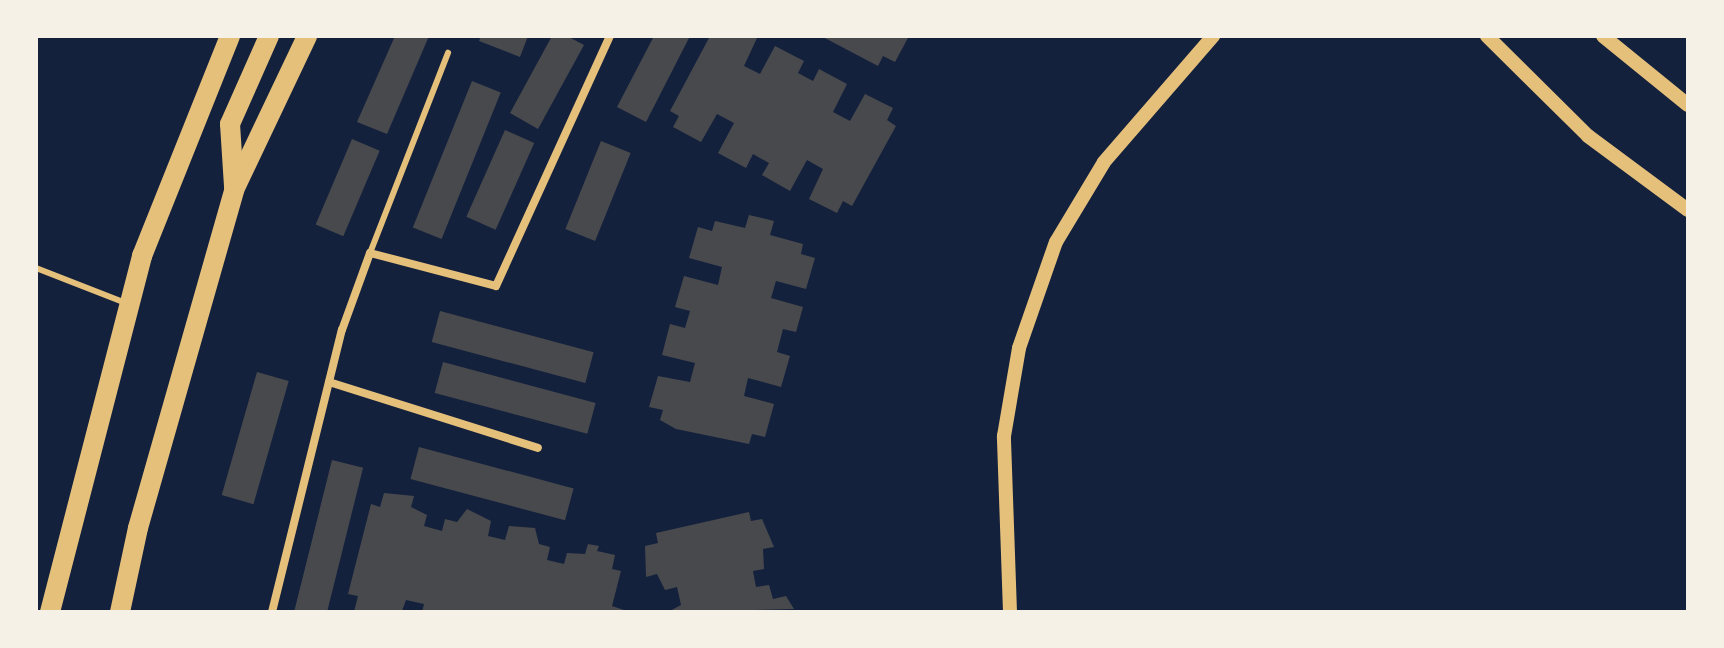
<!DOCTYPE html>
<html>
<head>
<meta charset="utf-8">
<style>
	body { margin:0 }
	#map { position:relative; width:1724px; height:648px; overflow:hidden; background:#14213d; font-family:Jost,sans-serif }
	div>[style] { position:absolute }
	.building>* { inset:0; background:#48494c; transform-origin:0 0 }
	.service>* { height:6px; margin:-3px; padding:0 3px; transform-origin:3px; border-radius:3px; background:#e5c07b }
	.minor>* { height:8px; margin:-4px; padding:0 4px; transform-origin:4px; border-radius:4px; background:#e5c07b }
	.tertiary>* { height:14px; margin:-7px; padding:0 7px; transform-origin:7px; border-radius:7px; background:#e5c07b }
	.primary>* { height:20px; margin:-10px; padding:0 10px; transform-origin:10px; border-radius:10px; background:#e5c07b }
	span { translate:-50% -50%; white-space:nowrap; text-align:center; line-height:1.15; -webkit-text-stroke:6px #f6f1e7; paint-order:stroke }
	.frame { position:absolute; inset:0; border:38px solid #f6f1e7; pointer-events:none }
</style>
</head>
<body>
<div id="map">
	<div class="building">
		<div style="clip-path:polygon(395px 36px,429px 36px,387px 134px,357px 122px)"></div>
		<div style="clip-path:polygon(481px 36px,528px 36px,520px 57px,479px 41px)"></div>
		<div style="clip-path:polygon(552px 36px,567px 36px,584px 45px,538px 129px,510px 113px)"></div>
		<div style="clip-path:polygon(654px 36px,690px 36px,646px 122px,617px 107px)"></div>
		<div style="clip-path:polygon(710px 36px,757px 38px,744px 66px,760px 74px,775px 46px,804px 61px,798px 73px,813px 81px,819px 69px,847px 84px,833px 112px,850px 121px,865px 94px,893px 108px,887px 120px,896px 126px,852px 206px,843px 201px,837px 213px,809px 199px,823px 169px,807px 160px,790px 191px,762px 175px,769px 163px,753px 154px,746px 168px,718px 153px,734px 123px,717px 114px,701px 142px,673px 127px,679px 116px,670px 111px)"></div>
		<div style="clip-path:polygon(821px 36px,909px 36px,895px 62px,883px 56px,878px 66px)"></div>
		<div style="left:472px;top:81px;width:31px;height:158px;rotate:22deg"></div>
		<div style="left:505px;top:130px;width:32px;height:95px;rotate:24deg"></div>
		<div style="left:352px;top:139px;width:30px;height:93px;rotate:23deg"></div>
		<div style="left:601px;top:141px;width:32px;height:95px;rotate:22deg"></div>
		<div style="clip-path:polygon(749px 215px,774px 221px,770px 235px,803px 244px,801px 254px,815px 258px,806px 289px,776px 281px,771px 298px,803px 307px,796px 332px,783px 329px,777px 352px,790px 356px,781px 387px,748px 378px,744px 396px,774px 404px,765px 437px,752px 434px,749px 444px,676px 429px,660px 420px,663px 410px,649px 407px,658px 376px,690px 382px,695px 363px,662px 355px,670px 324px,685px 328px,690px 311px,675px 307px,684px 276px,718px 285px,722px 267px,689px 258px,698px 227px,712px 231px,715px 221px,745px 228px)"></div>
		<div style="left:440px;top:311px;width:159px;height:32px;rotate:15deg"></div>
		<div style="left:443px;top:362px;width:158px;height:32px;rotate:15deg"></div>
		<div style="left:257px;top:372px;width:33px;height:128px;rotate:16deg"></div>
		<div style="left:419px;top:447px;width:160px;height:33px;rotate:15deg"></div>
		<div style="left:332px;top:460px;width:32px;height:157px;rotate:14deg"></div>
		<div style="clip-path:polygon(384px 493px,414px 496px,411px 507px,427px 515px,424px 526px,442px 531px,445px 519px,457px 522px,467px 509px,491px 521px,488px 536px,505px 540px,509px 526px,535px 528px,539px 544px,550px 547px,547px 560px,564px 564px,567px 553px,585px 554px,588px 544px,599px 546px,597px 551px,615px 555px,612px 569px,621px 571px,612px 606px,630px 612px,422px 612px,424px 604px,406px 600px,402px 611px,354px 612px,358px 596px,348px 594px,371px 504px,380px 507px)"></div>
		<div style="clip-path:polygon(749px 512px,751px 521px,762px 519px,774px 547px,763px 549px,764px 569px,753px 571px,756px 587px,769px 585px,773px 599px,786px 596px,794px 609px,668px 612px,681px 605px,677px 587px,665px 590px,657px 574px,646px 577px,645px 546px,658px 543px,656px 533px)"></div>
	</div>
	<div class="service">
		<div style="left:370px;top:253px;width:215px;rotate:-68.7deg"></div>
		<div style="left:36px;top:268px;width:97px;rotate:21.3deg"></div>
	</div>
	<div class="minor">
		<div style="left:329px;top:382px;width:219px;rotate:17.5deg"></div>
		<div style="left:272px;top:612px;width:291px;rotate:-76.1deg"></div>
		<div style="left:342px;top:330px;width:82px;rotate:-70deg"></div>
		<div style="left:370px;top:253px;width:130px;rotate:14.7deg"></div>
		<div style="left:496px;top:286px;width:275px;rotate:-65.5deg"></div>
	</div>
	<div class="tertiary">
		<div style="left:1487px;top:36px;width:142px;rotate:44.7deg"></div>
		<div style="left:1588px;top:136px;width:124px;rotate:36.5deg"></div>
		<div style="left:1603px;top:36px;width:109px;rotate:39.1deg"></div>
		<div style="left:1010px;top:612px;width:176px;rotate:-92deg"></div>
		<div style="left:1004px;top:436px;width:89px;rotate:-80.3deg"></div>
		<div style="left:1019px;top:348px;width:112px;rotate:-70.8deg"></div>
		<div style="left:1056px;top:242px;width:93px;rotate:-59deg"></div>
		<div style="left:1104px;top:162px;width:167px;rotate:-49.1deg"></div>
	</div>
	<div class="primary">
		<div style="left:234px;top:186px;width:62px;rotate:-93.7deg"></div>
		<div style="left:230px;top:124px;width:96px;rotate:-66.1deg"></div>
		<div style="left:50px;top:612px;width:368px;rotate:-75.5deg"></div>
		<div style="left:142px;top:256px;width:237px;rotate:-68.2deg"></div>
		<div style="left:120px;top:612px;width:86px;rotate:-77.9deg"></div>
		<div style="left:138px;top:528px;width:351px;rotate:-74.1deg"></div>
		<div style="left:234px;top:190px;width:170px;rotate:-64.6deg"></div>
	</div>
	<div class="frame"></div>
</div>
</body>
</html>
